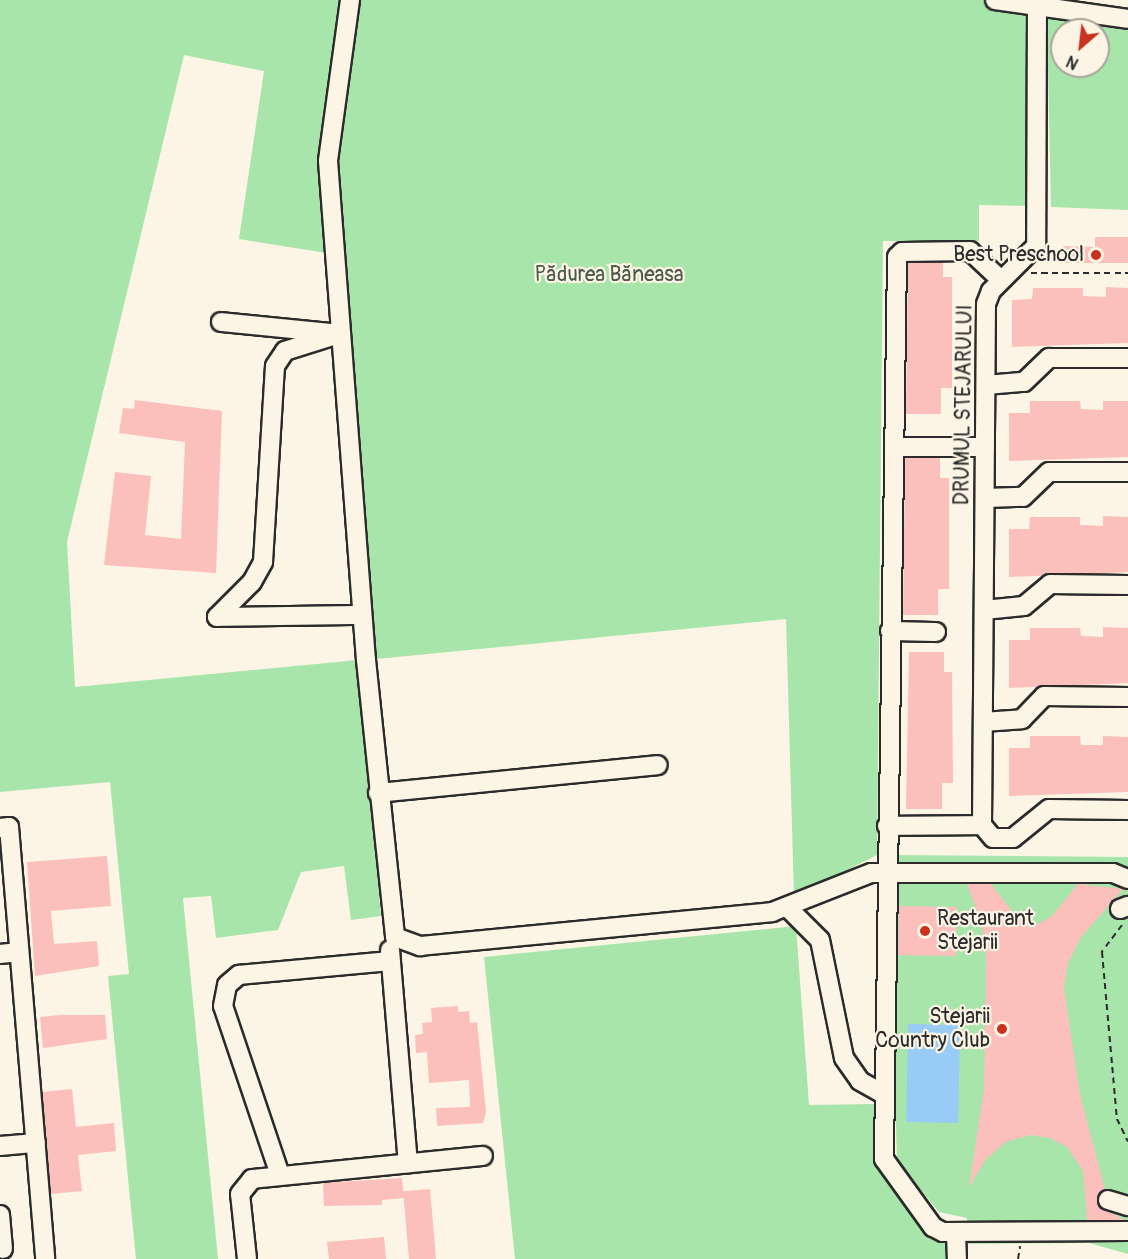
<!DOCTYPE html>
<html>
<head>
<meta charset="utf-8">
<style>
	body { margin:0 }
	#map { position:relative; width:1128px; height:1259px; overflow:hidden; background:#fcf5e5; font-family:Pangolin,sans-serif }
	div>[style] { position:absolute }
	.green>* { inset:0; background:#a8e5ab }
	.water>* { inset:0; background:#98cbf6; transform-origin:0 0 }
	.building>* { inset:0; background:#fbbfbc; transform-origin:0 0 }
	.path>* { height:2px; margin-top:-1px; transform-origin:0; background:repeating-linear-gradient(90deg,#2b2b2b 0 6px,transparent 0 10.5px) }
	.roads { filter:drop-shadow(2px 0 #2b2b2b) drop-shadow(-2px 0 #2b2b2b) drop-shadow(0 2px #2b2b2b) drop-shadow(0 -2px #2b2b2b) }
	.minor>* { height:18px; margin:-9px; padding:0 9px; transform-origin:9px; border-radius:9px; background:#fcf5e5 }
	.dots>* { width:16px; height:16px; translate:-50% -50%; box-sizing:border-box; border:3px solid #fcf5e5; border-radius:50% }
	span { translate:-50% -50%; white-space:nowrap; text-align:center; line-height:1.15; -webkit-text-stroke:4.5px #fcf5e5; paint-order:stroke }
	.poi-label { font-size:21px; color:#2b2b2b }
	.right { translate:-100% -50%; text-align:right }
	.left { translate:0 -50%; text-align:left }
	.park-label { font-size:21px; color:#4a5a4b }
	.street-label { font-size:21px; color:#2b2b2b }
	.north { position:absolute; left:1050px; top:18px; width:60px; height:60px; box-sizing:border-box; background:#fcf5e5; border:2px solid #a8a49b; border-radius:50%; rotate:208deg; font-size:16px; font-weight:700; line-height:24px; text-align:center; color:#2b2b2b }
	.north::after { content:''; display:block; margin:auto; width:21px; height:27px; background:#c8321e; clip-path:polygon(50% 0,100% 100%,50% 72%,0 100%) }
</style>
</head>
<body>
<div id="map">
	<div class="green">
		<div style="clip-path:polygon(evenodd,0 0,996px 0,1128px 19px,1128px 210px,1051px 207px,1047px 23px,1026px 20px,1028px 206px,979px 205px,979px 241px,883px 241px,877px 855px,794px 897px,786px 619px,366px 660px,333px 254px,239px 239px,264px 71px,184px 55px,67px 542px,75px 687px,358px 660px,381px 916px,351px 920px,344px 866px,301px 872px,278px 930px,216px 938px,211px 896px,183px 898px,218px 1259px,136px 1259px,108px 976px,129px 974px,110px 782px,0 792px,0 0,1062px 30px,1098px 30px,1098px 66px,1062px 66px,1062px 30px)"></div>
		<div style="clip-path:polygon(888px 855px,1128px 857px,1128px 1254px,1089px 1243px,968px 1244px,967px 1218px,939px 1212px,897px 1161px)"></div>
		<div style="clip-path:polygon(796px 926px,809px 1105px,874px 1104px,875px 1164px,936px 1242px,949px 1243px,949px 1259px,515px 1259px,484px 957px)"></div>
	</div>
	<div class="water">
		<div style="left:908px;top:1024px;width:52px;height:98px;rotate:1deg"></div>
	</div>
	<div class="building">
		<div style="clip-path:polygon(1095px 237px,1128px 237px,1128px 263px,1063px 263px,1063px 246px,1095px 247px)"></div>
		<div style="clip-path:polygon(908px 263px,943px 263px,943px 277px,952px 277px,952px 388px,941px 388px,941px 414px,906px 414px)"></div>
		<div style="clip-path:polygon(1106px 287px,1128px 288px,1128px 343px,1012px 347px,1012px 300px,1032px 299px,1033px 288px,1083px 288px,1083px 296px,1106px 297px)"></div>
		<div style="clip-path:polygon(135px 400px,222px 411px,216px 573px,104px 565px,115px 472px,151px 476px,145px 535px,181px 539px,185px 442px,119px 433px,123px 408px,134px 409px)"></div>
		<div style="clip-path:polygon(1030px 401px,1080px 401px,1081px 409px,1103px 410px,1103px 401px,1128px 401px,1128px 457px,1009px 461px,1009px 413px,1030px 413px)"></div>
		<div style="clip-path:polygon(905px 458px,940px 458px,940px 478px,949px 478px,949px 589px,938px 589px,938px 615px,903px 615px)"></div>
		<div style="clip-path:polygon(1103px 516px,1128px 517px,1128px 572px,1009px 577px,1009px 529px,1029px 529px,1030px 517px,1080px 517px,1080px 525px,1103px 526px)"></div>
		<div style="clip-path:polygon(1103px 627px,1128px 628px,1128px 683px,1009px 688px,1009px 640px,1030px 640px,1030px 628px,1080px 628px,1081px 636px,1103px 637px)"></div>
		<div style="clip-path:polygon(909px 652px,944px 652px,944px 672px,952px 672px,953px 783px,942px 783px,942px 809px,906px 809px)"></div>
		<div style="clip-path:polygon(1030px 736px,1080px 736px,1081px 745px,1103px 745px,1103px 736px,1128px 737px,1128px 792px,1009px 796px,1009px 748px,1030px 748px)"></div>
		<div style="clip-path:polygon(107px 856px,111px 906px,51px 911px,54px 944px,97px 941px,99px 966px,35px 976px,27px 862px)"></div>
		<div style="clip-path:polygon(967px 884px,991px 884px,1018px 919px,1038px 924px,1052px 916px,1078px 884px,1123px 889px,1081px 937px,1068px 963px,1064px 988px,1080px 1095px,1105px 1189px,1097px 1203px,1124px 1220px,1087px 1220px,1083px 1171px,1067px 1147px,1050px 1138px,1030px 1135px,1006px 1142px,986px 1159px,969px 1187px,984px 1088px,986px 957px,982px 924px)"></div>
		<div style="left:899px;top:906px;width:58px;height:49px;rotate:1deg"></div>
		<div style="clip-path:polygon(458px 1006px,458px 1012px,469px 1011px,470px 1023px,477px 1022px,486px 1112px,483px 1123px,437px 1126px,436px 1108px,470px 1107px,469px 1080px,429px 1083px,427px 1052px,416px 1053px,415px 1035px,423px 1034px,422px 1023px,432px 1022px,431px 1008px)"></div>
		<div style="clip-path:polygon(60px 1015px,105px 1015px,107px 1039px,43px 1048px,40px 1017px)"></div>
		<div style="clip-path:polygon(72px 1089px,76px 1127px,114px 1123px,116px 1151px,78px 1155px,82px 1191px,51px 1194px,42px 1092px)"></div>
		<div style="clip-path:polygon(402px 1178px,404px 1198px,382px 1200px,382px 1205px,324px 1206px,323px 1183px)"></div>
		<div style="left:430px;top:1189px;width:70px;height:27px;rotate:85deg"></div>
		<div style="clip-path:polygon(384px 1237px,386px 1259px,329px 1259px,327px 1242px)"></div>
	</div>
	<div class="path">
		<div style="left:1031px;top:273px;width:97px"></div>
		<div style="left:1122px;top:925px;width:34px;rotate:127deg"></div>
		<div style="left:1102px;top:952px;width:168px;rotate:84.9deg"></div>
		<div style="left:1117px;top:1119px;width:25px;rotate:64deg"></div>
		<div style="left:1018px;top:1259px;width:13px;rotate:-81deg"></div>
	</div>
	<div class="roads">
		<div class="minor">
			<div style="left:350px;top:0;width:162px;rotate:97.8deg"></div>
			<div style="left:328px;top:161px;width:500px;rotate:85.65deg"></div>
			<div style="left:366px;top:660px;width:279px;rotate:84deg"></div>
			<div style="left:395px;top:937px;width:27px;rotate:20deg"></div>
			<div style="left:420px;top:946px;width:354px;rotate:-5.5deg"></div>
			<div style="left:772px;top:912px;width:106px;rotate:-21.5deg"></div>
			<div style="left:871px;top:873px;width:242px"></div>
			<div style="left:1113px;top:873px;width:16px;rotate:22deg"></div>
			<div style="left:995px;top:0;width:134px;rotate:8.1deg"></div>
			<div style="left:1037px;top:6px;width:240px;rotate:90.2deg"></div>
			<div style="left:1036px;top:246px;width:64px;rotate:135deg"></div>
			<div style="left:991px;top:291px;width:14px;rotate:111deg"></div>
			<div style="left:986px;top:304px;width:521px;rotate:90.44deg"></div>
			<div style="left:982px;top:825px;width:17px;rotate:50deg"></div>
			<div style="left:993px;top:838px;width:20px"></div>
			<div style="left:1013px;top:838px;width:46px;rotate:-38.9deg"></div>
			<div style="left:1049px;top:809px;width:79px;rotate:0.7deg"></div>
			<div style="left:1001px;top:280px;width:42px;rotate:-136.9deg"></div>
			<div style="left:970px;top:251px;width:68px;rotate:179.2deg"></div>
			<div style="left:902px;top:252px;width:7px;rotate:135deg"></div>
			<div style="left:897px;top:257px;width:902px;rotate:90.83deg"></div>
			<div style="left:884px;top:1159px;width:84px;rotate:54.2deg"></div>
			<div style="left:933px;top:1227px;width:11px;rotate:27deg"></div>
			<div style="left:943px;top:1232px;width:185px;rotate:-0.3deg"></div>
			<div style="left:221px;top:322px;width:111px;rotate:5.7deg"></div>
			<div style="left:986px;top:385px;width:38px;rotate:-5deg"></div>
			<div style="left:1024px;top:382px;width:35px;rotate:-44deg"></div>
			<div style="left:1049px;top:358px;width:79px"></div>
			<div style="left:894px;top:447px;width:91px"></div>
			<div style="left:985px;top:498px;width:38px;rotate:-2deg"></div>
			<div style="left:1023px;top:497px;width:36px;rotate:-44deg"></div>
			<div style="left:1049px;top:472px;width:79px"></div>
			<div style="left:984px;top:610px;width:40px;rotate:-5.7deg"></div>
			<div style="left:1024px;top:606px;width:34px;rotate:-40deg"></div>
			<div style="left:1050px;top:584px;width:78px;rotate:0.7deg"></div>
			<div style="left:217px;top:617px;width:49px;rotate:-45deg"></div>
			<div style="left:252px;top:582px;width:23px;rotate:-61deg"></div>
			<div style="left:263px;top:562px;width:196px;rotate:-86.5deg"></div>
			<div style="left:275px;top:366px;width:18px;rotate:-56deg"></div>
			<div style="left:285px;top:351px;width:57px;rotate:-17.5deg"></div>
			<div style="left:217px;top:617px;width:145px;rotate:-0.8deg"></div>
			<div style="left:890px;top:631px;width:46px;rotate:1.2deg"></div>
			<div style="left:983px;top:722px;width:39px;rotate:-4deg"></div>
			<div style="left:1022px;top:719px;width:32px;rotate:-46deg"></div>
			<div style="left:1044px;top:696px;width:84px;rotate:0.7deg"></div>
			<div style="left:378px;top:793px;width:281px;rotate:-5.7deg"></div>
			<div style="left:887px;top:826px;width:95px;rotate:-0.6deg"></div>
			<div style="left:0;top:828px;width:9px;rotate:-6deg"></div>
			<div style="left:9px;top:827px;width:433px;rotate:85.2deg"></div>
			<div style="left:788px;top:908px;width:45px;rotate:45deg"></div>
			<div style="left:820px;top:940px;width:120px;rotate:78.5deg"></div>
			<div style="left:844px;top:1058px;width:28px;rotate:55deg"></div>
			<div style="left:860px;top:1081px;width:26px;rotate:29deg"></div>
			<div style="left:1120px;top:909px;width:9px;rotate:-21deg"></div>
			<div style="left:390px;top:950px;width:214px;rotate:85.2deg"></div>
			<div style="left:0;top:954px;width:19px;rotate:-6deg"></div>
			<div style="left:0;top:1146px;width:36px;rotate:-5deg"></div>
			<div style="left:280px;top:1175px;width:178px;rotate:-108.6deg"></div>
			<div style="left:223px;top:1006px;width:21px;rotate:-79deg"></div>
			<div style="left:227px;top:985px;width:16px;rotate:-40deg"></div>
			<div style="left:239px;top:975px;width:151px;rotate:-5.3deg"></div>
			<div style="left:1108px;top:1200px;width:21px;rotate:17deg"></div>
			<div style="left:0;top:1215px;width:34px;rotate:85deg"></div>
			<div style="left:956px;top:1233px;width:26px;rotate:88deg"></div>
			<div style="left:247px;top:1259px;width:65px;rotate:-96.1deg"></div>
			<div style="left:240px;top:1194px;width:19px;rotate:-51deg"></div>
			<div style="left:252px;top:1179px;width:232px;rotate:-5.7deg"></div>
		</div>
	</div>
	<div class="dots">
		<div style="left:1096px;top:255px;background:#c8321e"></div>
		<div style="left:925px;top:931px;background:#c8321e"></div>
		<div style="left:1002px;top:1029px;background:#c8321e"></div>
	</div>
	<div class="poi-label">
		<span class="right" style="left:1084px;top:255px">Best Preschool</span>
		<span class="left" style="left:937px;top:931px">Restaurant<br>Stejarii</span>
		<span class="right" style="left:990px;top:1029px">Stejarii<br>Country Club</span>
	</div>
	<div class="park-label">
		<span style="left:609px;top:275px">Pădurea Băneasa</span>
	</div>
	<div class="street-label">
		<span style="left:964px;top:405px;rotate:-89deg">DRUMUL STEJARULUI</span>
	</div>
	<div class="north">N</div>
</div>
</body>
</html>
